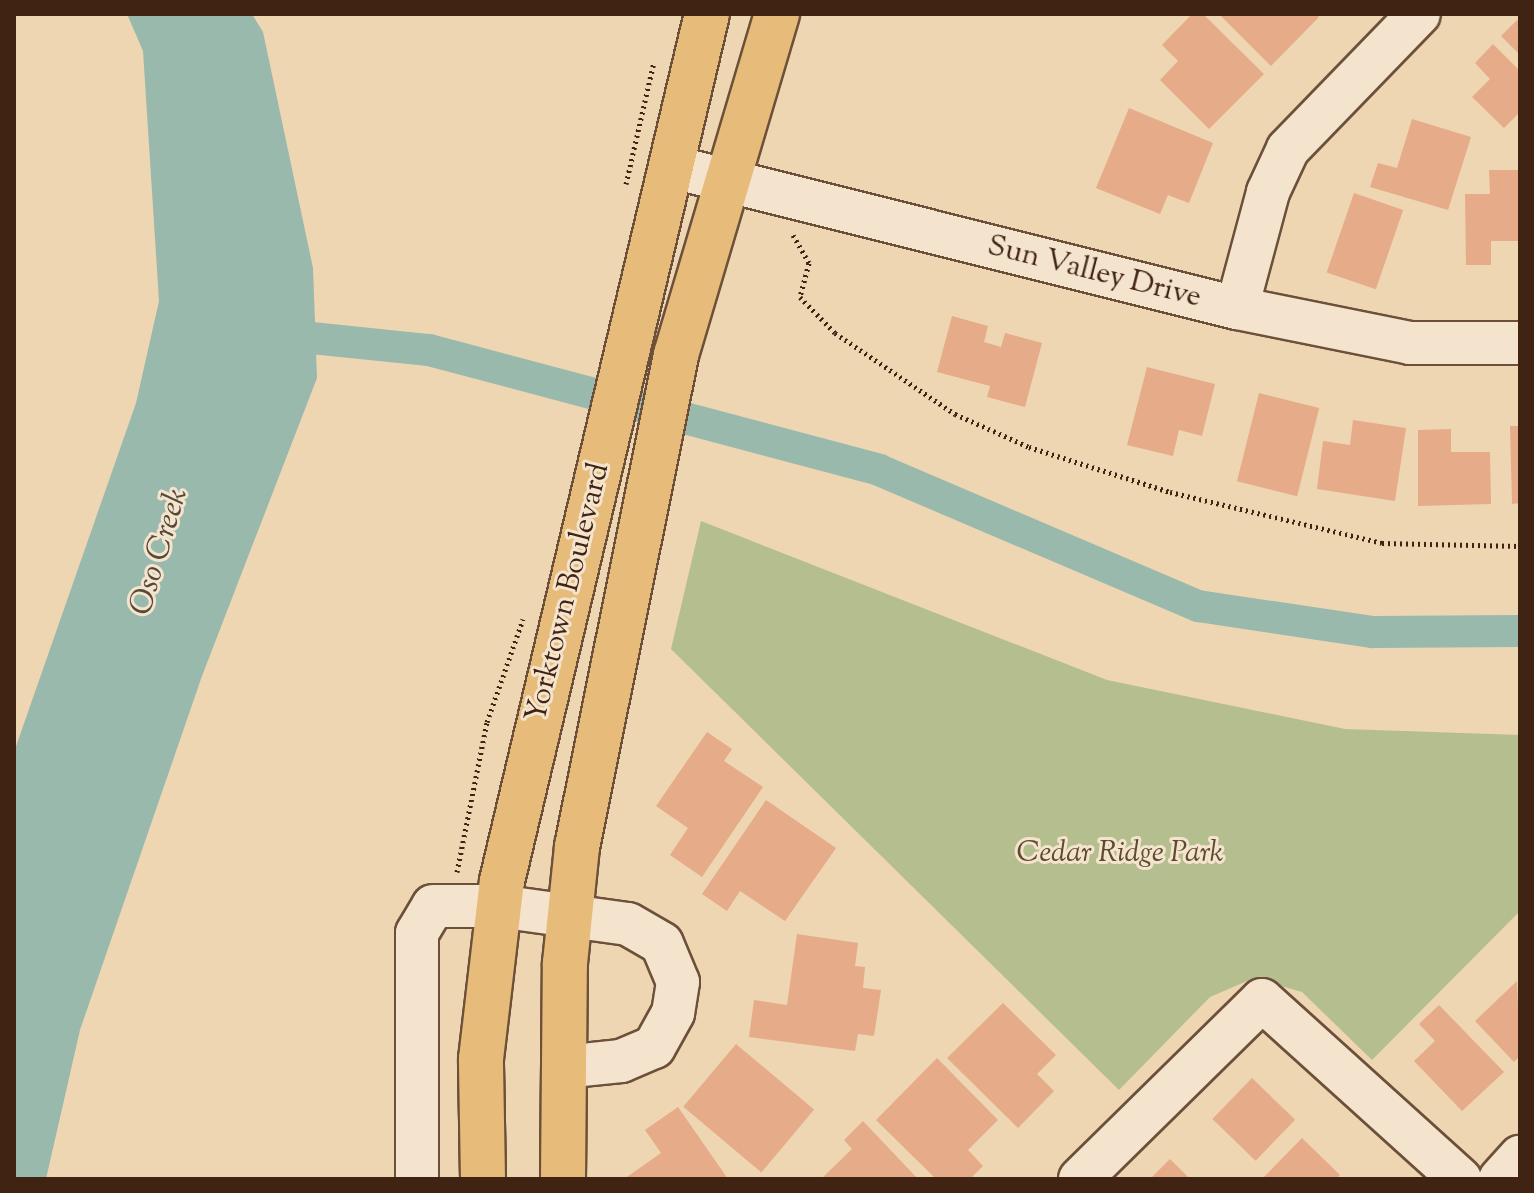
<!DOCTYPE html>
<html>
<head>
<meta charset="utf-8">
<style>
	body { margin:0 }
	#map { position:relative; width:1534px; height:1193px; overflow:hidden; background:#eed6b2; font-family:"Sorts Mill Goudy",serif }
	div>[style] { position:absolute }
	.green>* { inset:0; background:#b5be8f }
	.water>* { inset:0; background:#99b9ac }
	.canal>* { height:32px; margin:-16px; padding:0 16px; transform-origin:16px; border-radius:16px; background:#99b9ac }
	.building>* { inset:0; background:#e6ab89; transform-origin:0 0 }
	.path>* { height:5px; margin-top:-2.5px; transform-origin:0; background:repeating-linear-gradient(90deg,#402312 0 2px,transparent 0 6px) }
	.roads { filter:drop-shadow(2px 0 #6c503a) drop-shadow(-2px 0 #6c503a) drop-shadow(0 2px #6c503a) drop-shadow(0 -2px #6c503a) }
	.minor>* { height:42px; margin:-21px; padding:0 21px; transform-origin:21px; border-radius:21px; background:#f4e4cd }
	.major>* { height:44px; margin:-22px; padding:0 22px; transform-origin:22px; border-radius:22px; background:#e7bb79 }
	span { translate:-50% -50%; white-space:nowrap; text-align:center; line-height:1.15; -webkit-text-stroke:6px #f4e4cd; paint-order:stroke }
	.street-label { font-size:30px; color:#402312 }
	.park-label { font-size:30px; color:#5d4a31; font-style:italic }
	.water-label { font-size:32px; color:#564838; font-style:italic }
	.frame { position:absolute; inset:0; border:16px solid #402312; pointer-events:none }
</style>
</head>
<body>
<div id="map">
	<div class="green">
		<div style="clip-path:polygon(701px 521px,1107px 680px,1345px 729px,1520px 735px,1520px 911px,1372px 1060px,1302px 992px,1254px 978px,1210px 997px,1119px 1090px,671px 649px)"></div>
	</div>
	<div class="water">
		<div style="clip-path:polygon(127px 14px,252px 14px,263px 32px,313px 268px,317px 378px,202px 676px,80px 1030px,46px 1179px,14px 1179px,14px 752px,136px 403px,159px 301px,143px 51px)"></div>
	</div>
	<div class="canal">
		<div style="left:273px;top:334px;width:157px;rotate:5.9deg"></div>
		<div style="left:429px;top:350px;width:466px;rotate:14.9deg"></div>
		<div style="left:879px;top:470px;width:347px;rotate:23.1deg"></div>
		<div style="left:1198px;top:606px;width:177px;rotate:8.5deg"></div>
		<div style="left:1373px;top:632px;width:147px;rotate:-0.4deg"></div>
	</div>
	<div class="building">
		<div style="clip-path:polygon(1192px 14px,1203px 14px,1264px 74px,1209px 129px,1160px 80px,1178px 61px,1162px 45px)"></div>
		<div style="clip-path:polygon(1219px 14px,1316px 14px,1319px 17px,1271px 66px)"></div>
		<div style="clip-path:polygon(1517px 20px,1520px 23px,1520px 55px,1501px 36px)"></div>
		<div style="clip-path:polygon(1493px 44px,1520px 71px,1520px 112px,1504px 128px,1472px 97px,1490px 79px,1475px 63px)"></div>
		<div style="clip-path:polygon(1129px 108px,1213px 143px,1189px 203px,1168px 195px,1160px 214px,1096px 188px)"></div>
		<div style="clip-path:polygon(1412px 119px,1471px 137px,1448px 210px,1370px 187px,1378px 163px,1397px 168px)"></div>
		<div style="clip-path:polygon(1489px 170px,1520px 170px,1520px 241px,1491px 241px,1491px 265px,1466px 265px,1465px 194px,1490px 194px)"></div>
		<div style="left:1354px;top:193px;width:52px;height:84px;rotate:19deg"></div>
		<div style="clip-path:polygon(952px 316px,988px 326px,984px 342px,1001px 347px,1005px 333px,1042px 343px,1025px 407px,987px 397px,990px 386px,937px 372px)"></div>
		<div style="clip-path:polygon(1147px 367px,1215px 384px,1202px 436px,1179px 430px,1173px 456px,1127px 445px)"></div>
		<div style="left:1259px;top:393px;width:62px;height:91px;rotate:14deg"></div>
		<div style="clip-path:polygon(1353px 420px,1406px 428px,1395px 501px,1317px 489px,1323px 441px,1350px 445px)"></div>
		<div style="clip-path:polygon(1510px 426px,1520px 426px,1520px 503px,1512px 504px)"></div>
		<div style="clip-path:polygon(1451px 429px,1451px 452px,1490px 452px,1491px 504px,1418px 506px,1418px 430px)"></div>
		<div style="clip-path:polygon(707px 732px,732px 749px,724px 761px,763px 787px,702px 877px,670px 855px,688px 828px,656px 806px)"></div>
		<div style="clip-path:polygon(766px 800px,836px 848px,785px 921px,740px 891px,727px 911px,702px 894px)"></div>
		<div style="clip-path:polygon(797px 934px,858px 943px,855px 966px,865px 967px,863px 988px,881px 990px,874px 1036px,858px 1034px,855px 1051px,749px 1037px,754px 1000px,787px 1005px)"></div>
		<div style="clip-path:polygon(1517px 981px,1520px 1056px,1514px 1062px,1475px 1021px)"></div>
		<div style="clip-path:polygon(1003px 1003px,1056px 1055px,1037px 1074px,1054px 1091px,1018px 1128px,947px 1058px)"></div>
		<div style="clip-path:polygon(1439px 1005px,1504px 1072px,1462px 1111px,1414px 1061px,1435px 1041px,1419px 1024px)"></div>
		<div style="left:736px;top:1044px;width:102px;height:82px;rotate:40deg"></div>
		<div style="clip-path:polygon(937px 1058px,998px 1120px,968px 1150px,983px 1166px,970px 1179px,936px 1179px,876px 1120px)"></div>
		<div style="left:1252px;top:1078px;width:60px;height:57px;rotate:44deg"></div>
		<div style="clip-path:polygon(678px 1107px,728px 1179px,624px 1179px,661px 1153px,645px 1130px)"></div>
		<div style="clip-path:polygon(863px 1121px,918px 1179px,821px 1179px,852px 1149px,844px 1140px)"></div>
		<div style="clip-path:polygon(1302px 1138px,1340px 1175px,1336px 1179px,1262px 1179px)"></div>
		<div style="clip-path:polygon(1170px 1159px,1190px 1179px,1150px 1179px)"></div>
	</div>
	<div class="path">
		<div style="left:626px;top:184px;width:125px;rotate:-77.1deg"></div>
		<div style="left:793px;top:235px;width:32px;rotate:60deg"></div>
		<div style="left:809px;top:263px;width:35px;rotate:105deg"></div>
		<div style="left:800px;top:297px;width:50px;rotate:45.8deg"></div>
		<div style="left:835px;top:333px;width:145px;rotate:34deg"></div>
		<div style="left:955px;top:414px;width:81px;rotate:24deg"></div>
		<div style="left:1029px;top:447px;width:148px;rotate:17.7deg"></div>
		<div style="left:1170px;top:492px;width:218px;rotate:13.5deg"></div>
		<div style="left:1382px;top:543px;width:138px;rotate:1.2deg"></div>
		<div style="left:457px;top:872px;width:153px;rotate:-78.7deg"></div>
		<div style="left:487px;top:722px;width:109px;rotate:-70.7deg"></div>
	</div>
	<div class="roads">
		<div class="minor">
			<div style="left:673px;top:167px;width:581px;rotate:14.04deg"></div>
			<div style="left:1237px;top:308px;width:177px;rotate:11.4deg"></div>
			<div style="left:1410px;top:343px;width:110px"></div>
			<div style="left:1237px;top:308px;width:120px;rotate:-75deg"></div>
			<div style="left:1268px;top:192px;width:47px;rotate:-65.1deg"></div>
			<div style="left:1288px;top:149px;width:188px;rotate:-45.9deg"></div>
			<div style="left:417px;top:1179px;width:246px;rotate:-90deg"></div>
			<div style="left:417px;top:933px;width:31px;rotate:-59deg"></div>
			<div style="left:433px;top:906px;width:65px"></div>
			<div style="left:498px;top:906px;width:131px;rotate:7.9deg"></div>
			<div style="left:628px;top:924px;width:39px;rotate:30deg"></div>
			<div style="left:662px;top:944px;width:41px;rotate:67.2deg"></div>
			<div style="left:678px;top:982px;width:31px;rotate:99deg"></div>
			<div style="left:673px;top:1013px;width:39px;rotate:119deg"></div>
			<div style="left:654px;top:1047px;width:36px;rotate:157deg"></div>
			<div style="left:621px;top:1061px;width:57px;rotate:174deg"></div>
			<div style="left:1080px;top:1179px;width:255px;rotate:-44.5deg"></div>
			<div style="left:1262px;top:1000px;width:267px;rotate:42.1deg"></div>
			<div style="left:1500px;top:1179px;width:30px;rotate:-48deg"></div>
		</div>
		<div class="major">
			<div style="left:483px;top:1179px;width:120px;rotate:-91deg"></div>
			<div style="left:481px;top:1059px;width:179px;rotate:-83.3deg"></div>
			<div style="left:502px;top:881px;width:891px;rotate:-76.7deg"></div>
			<div style="left:563px;top:1179px;width:216px;rotate:-89.5deg"></div>
			<div style="left:565px;top:963px;width:117px;rotate:-84.1deg"></div>
			<div style="left:577px;top:847px;width:502px;rotate:-78.62deg"></div>
			<div style="left:676px;top:355px;width:356px;rotate:-73.5deg"></div>
		</div>
	</div>
	<div class="street-label">
		<span style="left:1094px;top:273px;rotate:14deg">Sun Valley Drive</span>
		<span style="left:569px;top:593px;rotate:-76deg">Yorktown Boulevard</span>
	</div>
	<div class="park-label">
		<span style="left:1120px;top:854px">Cedar Ridge Park</span>
	</div>
	<div class="water-label">
		<span style="left:160px;top:552px;rotate:-73deg">Oso Creek</span>
	</div>
	<div class="frame"></div>
</div>
</body>
</html>
